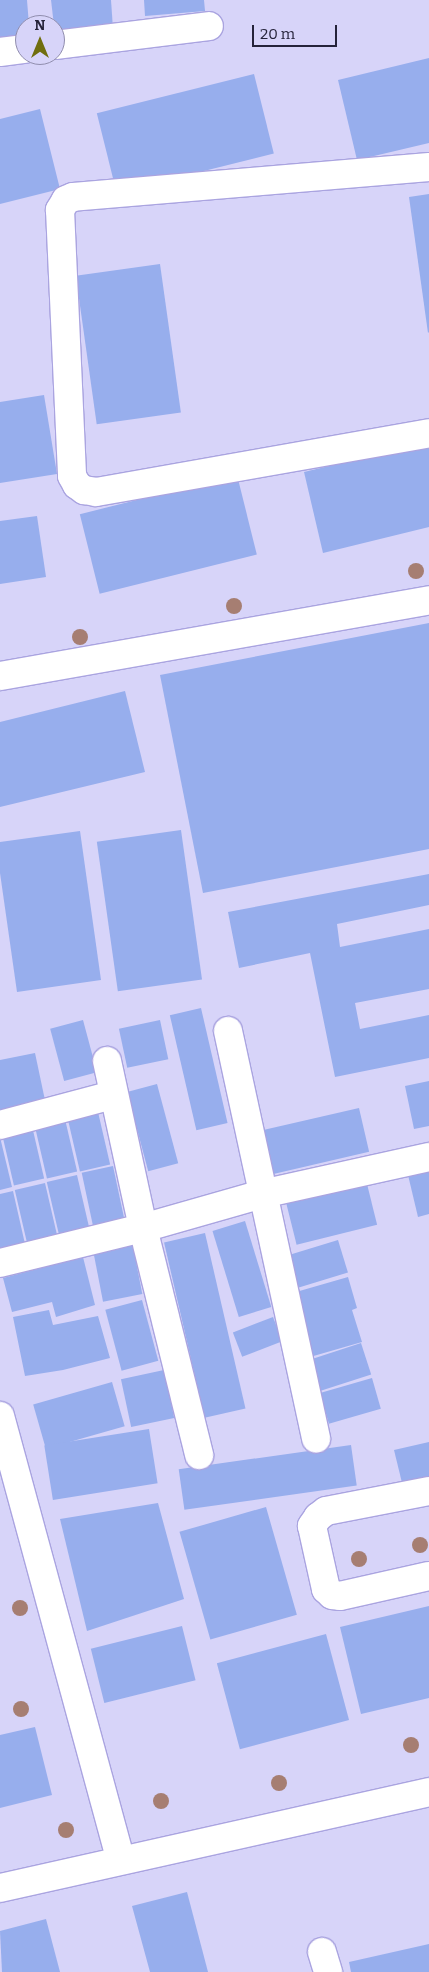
<!DOCTYPE html>
<html>
<head>
<meta charset="utf-8">
<style>
	body { margin:0 }
	#map { position:relative; width:429px; height:1972px; overflow:hidden; background:#d7d4f9; font-family:Bitter,serif }
	div>[style] { position:absolute }
	.building>* { inset:0; background:#97aeed; transform-origin:0 0 }
	.roads { filter:drop-shadow(1px 0 #aaa4e0) drop-shadow(-1px 0 #aaa4e0) drop-shadow(0 1px #aaa4e0) drop-shadow(0 -1px #aaa4e0) }
	.minor>* { height:28px; margin:-14px; padding:0 14px; transform-origin:14px; border-radius:14px; background:#fff }
	.trees>* { width:16px; height:16px; margin:-8px; border-radius:50%; background:#a67e72 }
	span { translate:-50% -50%; white-space:nowrap; text-align:center; line-height:1.15; -webkit-text-stroke:4px #d7d4f9; paint-order:stroke }
	.north { position:absolute; left:15px; top:15px; width:50px; height:50px; box-sizing:border-box; background:#d7d4f9; border:1px solid #908dad; border-radius:50%; rotate:0deg; font-size:14px; font-weight:700; line-height:20px; text-align:center; color:#25233a }
	.north::after { content:''; display:block; margin:auto; width:18px; height:22px; background:#706e0f; clip-path:polygon(50% 0,100% 100%,50% 72%,0 100%) }
	.scale { position:absolute; left:252px; top:25px; width:85px; height:22px; box-sizing:border-box; border:2px solid #25233a; border-top:0; padding-left:6px; font-size:15px; line-height:18px; white-space:nowrap; color:#25233a; -webkit-text-stroke:4px #d7d4f9; paint-order:stroke }
</style>
</head>
<body>
<div id="map">
	<div class="building">
		<div style="clip-path:polygon(0 0,27px 0,29px 25px,25px 25px,25px 42px,0 44px)"></div>
		<div style="clip-path:polygon(51px 0,111px 0,113px 29px,55px 34px)"></div>
		<div style="clip-path:polygon(144px 0,204px 0,205px 11px,145px 16px)"></div>
		<div style="clip-path:polygon(429px 58px,429px 143px,357px 160px,338px 80px)"></div>
		<div style="left:254px;top:74px;width:82px;height:162px;rotate:76deg"></div>
		<div style="clip-path:polygon(40px 109px,60px 189px,0 204px,0 119px)"></div>
		<div style="clip-path:polygon(429px 194px,429px 332px,428px 333px,409px 197px)"></div>
		<div style="left:160px;top:264px;width:150px;height:85px;rotate:82deg"></div>
		<div style="clip-path:polygon(44px 395px,57px 474px,0 483px,0 402px)"></div>
		<div style="clip-path:polygon(429px 442px,429px 527px,323px 553px,304px 472px)"></div>
		<div style="left:237px;top:475px;width:82px;height:162px;rotate:76deg"></div>
		<div style="clip-path:polygon(37px 516px,46px 577px,0 584px,0 521px)"></div>
		<div style="clip-path:polygon(429px 623px,429px 849px,203px 893px,160px 675px)"></div>
		<div style="clip-path:polygon(125px 691px,145px 772px,0 807px,0 722px)"></div>
		<div style="left:181px;top:830px;width:151px;height:85px;rotate:82deg"></div>
		<div style="clip-path:polygon(80px 831px,101px 980px,17px 992px,0 873px,0 842px)"></div>
		<div style="clip-path:polygon(429px 874px,429px 905px,337px 924px,340px 947px,429px 929px,429px 989px,355px 1003px,360px 1029px,429px 1015px,429px 1058px,335px 1077px,310px 953px,239px 968px,228px 912px)"></div>
		<div style="left:201px;top:1008px;width:118px;height:32px;rotate:77deg"></div>
		<div style="left:83px;top:1020px;width:54px;height:34px;rotate:75deg"></div>
		<div style="left:160px;top:1020px;width:40px;height:42px;rotate:78deg"></div>
		<div style="clip-path:polygon(35px 1053px,46px 1105px,0 1114px,0 1060px)"></div>
		<div style="clip-path:polygon(429px 1081px,429px 1126px,414px 1129px,405px 1086px)"></div>
		<div style="left:157px;top:1084px;width:82px;height:31px;rotate:75deg"></div>
		<div style="left:359px;top:1108px;width:45px;height:106px;rotate:77deg"></div>
		<div style="left:98px;top:1112px;width:54px;height:31px;rotate:77deg"></div>
		<div style="left:65px;top:1119px;width:54px;height:31px;rotate:77deg"></div>
		<div style="left:32px;top:1126px;width:54px;height:31px;rotate:77deg"></div>
		<div style="clip-path:polygon(0 1137px,12px 1187px,0 1190px)"></div>
		<div style="left:113px;top:1166px;width:54px;height:32px;rotate:78deg"></div>
		<div style="clip-path:polygon(429px 1170px,429px 1214px,418px 1217px,408px 1175px)"></div>
		<div style="left:77px;top:1175px;width:54px;height:31px;rotate:77deg"></div>
		<div style="left:366px;top:1180px;width:46px;height:83px;rotate:76deg"></div>
		<div style="left:45px;top:1183px;width:54px;height:31px;rotate:77deg"></div>
		<div style="clip-path:polygon(13px 1191px,25px 1244px,0 1250px,0 1194px)"></div>
		<div style="left:245px;top:1221px;width:90px;height:34px;rotate:73deg"></div>
		<div style="left:205px;top:1233px;width:180px;height:42px;rotate:77deg"></div>
		<div style="left:338px;top:1240px;width:34px;height:53px;rotate:73deg"></div>
		<div style="left:132px;top:1241px;width:54px;height:40px;rotate:79deg"></div>
		<div style="clip-path:polygon(83px 1257px,95px 1305px,56px 1317px,52px 1302px,12px 1312px,3px 1278px)"></div>
		<div style="clip-path:polygon(348px 1277px,357px 1308px,352px 1310px,362px 1342px,310px 1357px,301px 1326px,305px 1324px,296px 1292px)"></div>
		<div style="left:142px;top:1300px;width:63px;height:38px;rotate:75deg"></div>
		<div style="clip-path:polygon(49px 1310px,53px 1325px,98px 1316px,110px 1358px,63px 1370px,25px 1376px,13px 1317px)"></div>
		<div style="left:273px;top:1317px;width:26px;height:43px;rotate:69deg"></div>
		<div style="left:361px;top:1343px;width:33px;height:53px;rotate:72deg"></div>
		<div style="left:164px;top:1370px;width:49px;height:44px;rotate:78deg"></div>
		<div style="left:372px;top:1378px;width:32px;height:54px;rotate:74deg"></div>
		<div style="left:112px;top:1382px;width:46px;height:82px;rotate:74deg"></div>
		<div style="left:149px;top:1429px;width:55px;height:106px;rotate:81deg"></div>
		<div style="clip-path:polygon(429px 1442px,429px 1485px,404px 1491px,394px 1450px)"></div>
		<div style="left:351px;top:1445px;width:41px;height:174px;rotate:82deg"></div>
		<div style="clip-path:polygon(158px 1503px,184px 1599px,87px 1631px,60px 1519px)"></div>
		<div style="left:266px;top:1507px;width:112px;height:90px;rotate:74deg"></div>
		<div style="clip-path:polygon(429px 1606px,429px 1698px,361px 1714px,340px 1627px)"></div>
		<div style="left:182px;top:1626px;width:56px;height:94px;rotate:76deg"></div>
		<div style="left:326px;top:1634px;width:89px;height:113px;rotate:75deg"></div>
		<div style="clip-path:polygon(35px 1727px,52px 1795px,0 1808px,0 1735px)"></div>
		<div style="clip-path:polygon(187px 1892px,208px 1972px,150px 1972px,132px 1906px)"></div>
		<div style="clip-path:polygon(46px 1919px,60px 1972px,2px 1972px,0 1931px)"></div>
		<div style="clip-path:polygon(429px 1944px,429px 1972px,351px 1972px,349px 1962px)"></div>
	</div>
	<div class="roads">
		<div class="minor">
			<div style="left:55px;top:45px;width:155px;rotate:-7deg"></div>
			<div style="left:0;top:52px;width:25px;rotate:-7deg"></div>
			<div style="left:429px;top:167px;width:357px;rotate:175.2deg"></div>
			<div style="left:73px;top:197px;width:8px;rotate:157deg"></div>
			<div style="left:66px;top:200px;width:12px;rotate:121deg"></div>
			<div style="left:60px;top:210px;width:266px;rotate:87.4deg"></div>
			<div style="left:72px;top:476px;width:10px;rotate:61deg"></div>
			<div style="left:77px;top:485px;width:9px;rotate:36deg"></div>
			<div style="left:84px;top:490px;width:12px;rotate:9deg"></div>
			<div style="left:96px;top:492px;width:338px;rotate:-10deg"></div>
			<div style="left:0;top:676px;width:436px;rotate:-10deg"></div>
			<div style="left:228px;top:1031px;width:417px;rotate:77.8deg"></div>
			<div style="left:107px;top:1061px;width:171px;rotate:77.8deg"></div>
			<div style="left:143px;top:1228px;width:234px;rotate:76.1deg"></div>
			<div style="left:0;top:1125px;width:117px;rotate:-14.9deg"></div>
			<div style="left:0;top:1263px;width:147px;rotate:-13.8deg"></div>
			<div style="left:143px;top:1228px;width:124px;rotate:-15.9deg"></div>
			<div style="left:262px;top:1194px;width:171px;rotate:-12.5deg"></div>
			<div style="left:0;top:1416px;width:460px;rotate:74.8deg"></div>
			<div style="left:429px;top:1491px;width:105px;rotate:169deg"></div>
			<div style="left:326px;top:1511px;width:10px;rotate:143deg"></div>
			<div style="left:318px;top:1517px;width:11px;rotate:124deg"></div>
			<div style="left:312px;top:1526px;width:65px;rotate:77.5deg"></div>
			<div style="left:326px;top:1589px;width:8px;rotate:45deg"></div>
			<div style="left:332px;top:1595px;width:8px;rotate:7deg"></div>
			<div style="left:340px;top:1596px;width:91px;rotate:-12.7deg"></div>
			<div style="left:0;top:1888px;width:440px;rotate:-12.6deg"></div>
			<div style="left:322px;top:1952px;width:21px;rotate:73deg"></div>
		</div>
	</div>
	<div class="trees">
		<div style="left:416px;top:571px"></div>
		<div style="left:234px;top:606px"></div>
		<div style="left:80px;top:637px"></div>
		<div style="left:420px;top:1545px"></div>
		<div style="left:359px;top:1559px"></div>
		<div style="left:20px;top:1608px"></div>
		<div style="left:21px;top:1709px"></div>
		<div style="left:411px;top:1745px"></div>
		<div style="left:279px;top:1783px"></div>
		<div style="left:161px;top:1801px"></div>
		<div style="left:66px;top:1830px"></div>
	</div>
	<div class="north">N</div>
	<div class="scale">20 m</div>
</div>
</body>
</html>
